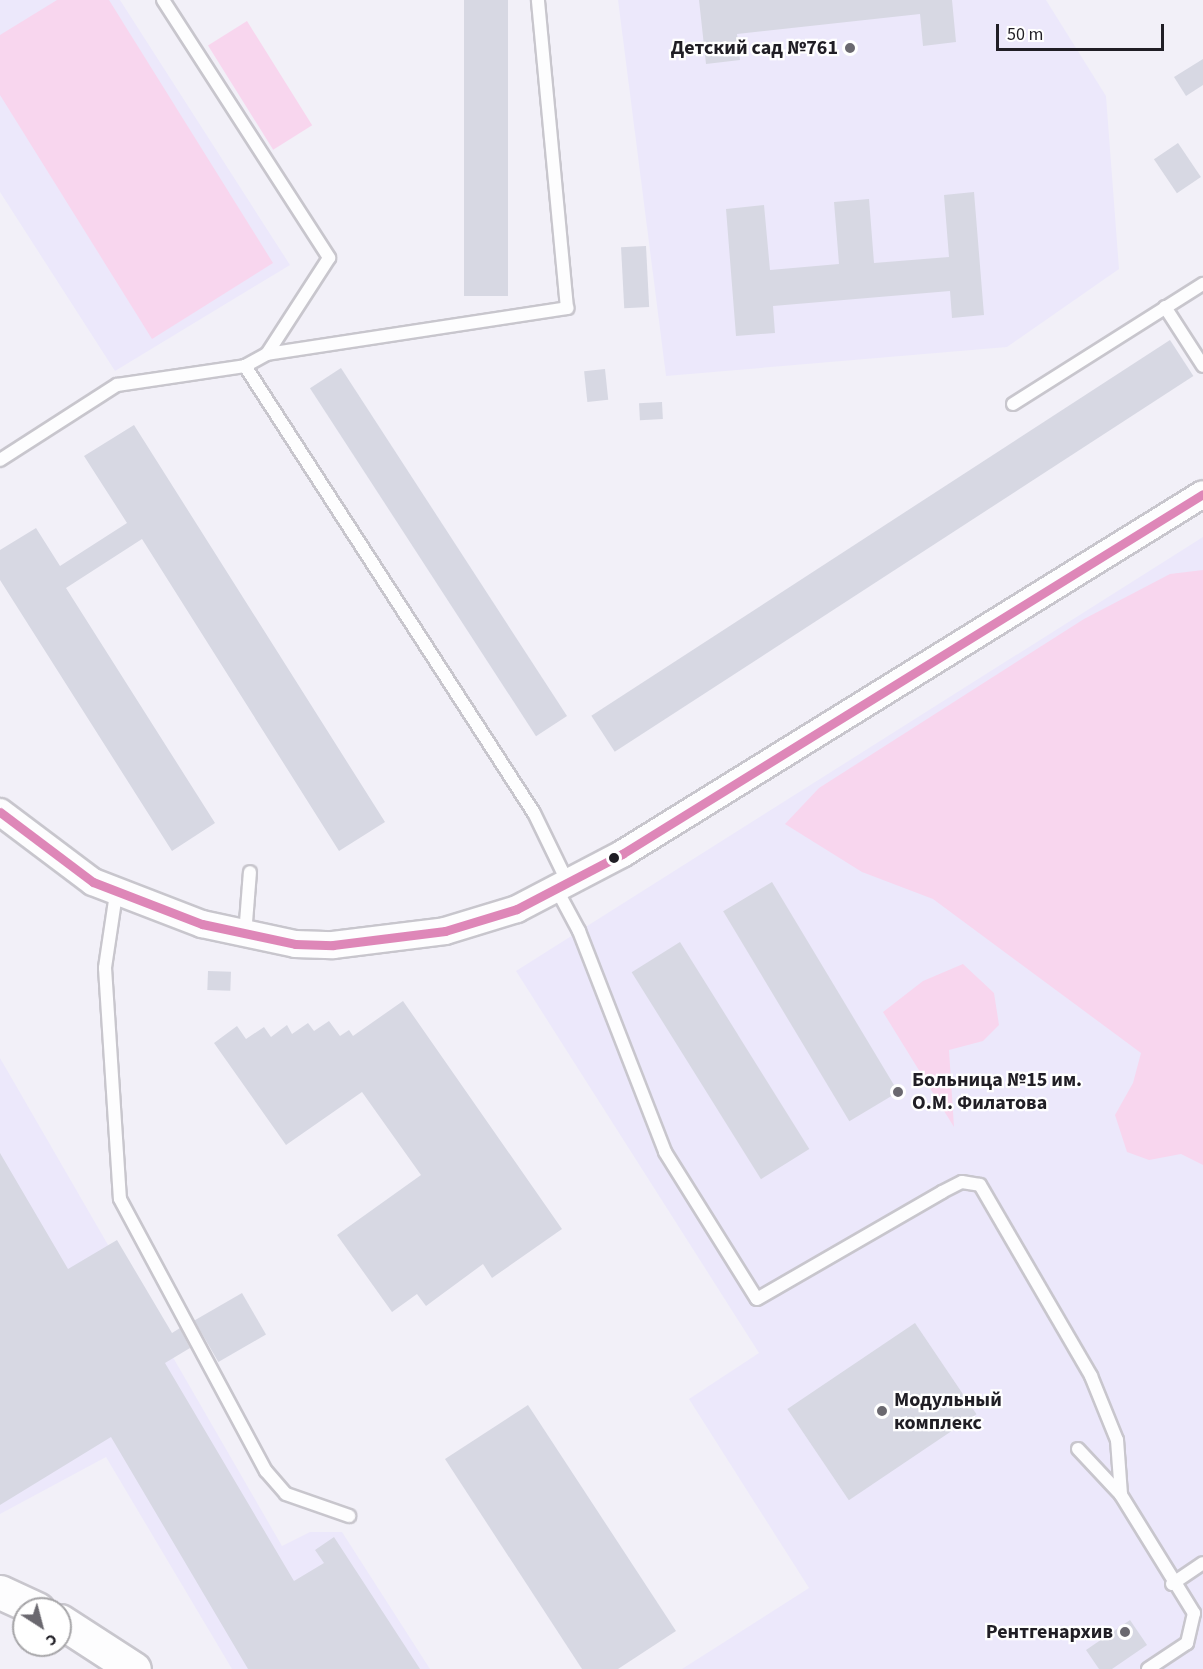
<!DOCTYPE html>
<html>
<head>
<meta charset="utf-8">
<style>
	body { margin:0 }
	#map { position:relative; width:1203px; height:1669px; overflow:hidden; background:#f2f0f8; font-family:"Source Sans 3",sans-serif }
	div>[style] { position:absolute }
	.built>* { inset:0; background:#ece8fb }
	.green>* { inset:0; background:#f8d6ee; transform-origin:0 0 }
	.building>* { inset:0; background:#d7d8e3; transform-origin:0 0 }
	.roads { filter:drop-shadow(2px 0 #c8c6cd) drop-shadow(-2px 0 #c8c6cd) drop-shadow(0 2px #c8c6cd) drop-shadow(0 -2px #c8c6cd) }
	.service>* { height:12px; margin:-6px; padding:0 6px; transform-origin:6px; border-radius:6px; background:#fdfdfe }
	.minor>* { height:26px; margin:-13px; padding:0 13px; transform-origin:13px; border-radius:13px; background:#fdfdfe }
	.secondary>* { height:33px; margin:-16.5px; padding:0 16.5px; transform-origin:16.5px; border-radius:16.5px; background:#fdfdfe }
	.bus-1>* { height:9px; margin:-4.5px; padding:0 4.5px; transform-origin:4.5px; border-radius:4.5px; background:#de87b8 }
	.dots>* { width:16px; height:16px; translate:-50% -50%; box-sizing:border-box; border:3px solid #fff; border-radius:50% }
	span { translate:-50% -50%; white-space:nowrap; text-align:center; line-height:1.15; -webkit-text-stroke:4.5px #fff; paint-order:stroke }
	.poi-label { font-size:20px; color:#201e25; font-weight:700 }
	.right { translate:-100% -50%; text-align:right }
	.left { translate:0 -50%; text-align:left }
	.north { position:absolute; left:12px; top:1597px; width:60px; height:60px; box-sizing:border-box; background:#fff; border:2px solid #a6a5a8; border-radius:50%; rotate:144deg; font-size:16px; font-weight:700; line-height:24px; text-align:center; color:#201e25 }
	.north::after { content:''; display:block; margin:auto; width:21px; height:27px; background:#6a686f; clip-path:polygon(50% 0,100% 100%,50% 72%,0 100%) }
	.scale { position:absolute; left:996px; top:24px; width:168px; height:27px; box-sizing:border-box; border:3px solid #201e25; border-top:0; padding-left:8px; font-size:18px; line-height:21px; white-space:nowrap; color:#201e25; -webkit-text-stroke:4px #fff; paint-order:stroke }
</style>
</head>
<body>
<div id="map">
	<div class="built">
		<div style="clip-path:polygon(0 0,120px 0,290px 265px,115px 371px,0 192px)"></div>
		<div style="clip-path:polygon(618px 0,1046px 0,1106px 96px,1119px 269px,1007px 347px,666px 376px)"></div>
		<div style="clip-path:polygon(1203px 537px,1203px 1669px,682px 1669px,809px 1588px,689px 1399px,759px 1353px,516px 971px)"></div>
		<div style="clip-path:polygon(0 1058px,282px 1546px,310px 1532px,342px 1532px,430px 1669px,232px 1669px,106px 1457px,0 1514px)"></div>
	</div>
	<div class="green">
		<div style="clip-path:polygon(57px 0,109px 0,273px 263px,152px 339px,0 95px,0 35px)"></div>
		<div style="left:247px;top:21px;width:123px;height:46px;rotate:58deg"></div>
		<div style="clip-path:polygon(1203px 570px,1203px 1165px,1181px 1154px,1149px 1160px,1127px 1152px,1115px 1115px,1133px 1083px,1141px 1053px,933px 899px,862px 872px,785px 824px,819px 788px,1084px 619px,1170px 574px)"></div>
		<div style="clip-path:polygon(963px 964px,994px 993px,999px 1025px,983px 1041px,949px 1050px,954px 1127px,883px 1012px,923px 981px)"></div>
	</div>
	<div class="building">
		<div style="left:464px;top:0;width:44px;height:296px"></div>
		<div style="clip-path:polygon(699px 0,952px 0,956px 42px,923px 46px,920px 14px,737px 34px,740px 60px,706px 64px)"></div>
		<div style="clip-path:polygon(1203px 59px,1203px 85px,1186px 96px,1174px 77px)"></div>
		<div style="left:1178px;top:143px;width:41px;height:29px;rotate:56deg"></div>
		<div style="clip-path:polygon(974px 192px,984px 315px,952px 318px,950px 291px,773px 306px,775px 333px,736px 336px,726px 209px,764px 205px,770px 270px,839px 264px,834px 202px,869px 199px,874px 263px,949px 257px,944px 195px)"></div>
		<div style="left:646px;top:246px;width:61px;height:25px;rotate:87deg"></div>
		<div style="left:1170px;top:340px;width:43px;height:690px;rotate:57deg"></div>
		<div style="left:341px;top:368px;width:415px;height:37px;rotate:57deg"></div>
		<div style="left:605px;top:369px;width:31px;height:21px;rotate:84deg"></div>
		<div style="left:662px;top:402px;width:17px;height:23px;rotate:87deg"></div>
		<div style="clip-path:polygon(134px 425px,385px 822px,339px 851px,142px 539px,66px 588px,215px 823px,172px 851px,0 580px,0 550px,36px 528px,60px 566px,127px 523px,84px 456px)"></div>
		<div style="left:772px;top:882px;width:245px;height:57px;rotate:59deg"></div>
		<div style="left:680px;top:942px;width:244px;height:57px;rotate:58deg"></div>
		<div style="left:208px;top:971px;width:23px;height:19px;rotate:2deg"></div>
		<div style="clip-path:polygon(403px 1001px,562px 1229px,492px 1278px,483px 1264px,426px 1306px,417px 1294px,392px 1312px,337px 1235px,421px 1175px,362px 1092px,286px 1145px,214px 1043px,237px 1026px,246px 1039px,264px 1027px,271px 1037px,287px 1025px,292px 1034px,308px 1023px,314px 1031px,329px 1021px,340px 1036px,349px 1030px,353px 1036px)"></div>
		<div style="clip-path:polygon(0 1153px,68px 1269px,117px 1240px,172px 1333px,180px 1328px,190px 1348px,165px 1363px,294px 1581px,324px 1563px,315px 1550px,334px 1537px,420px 1669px,248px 1669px,111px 1437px,0 1505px)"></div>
		<div style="left:242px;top:1293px;width:48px;height:55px;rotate:60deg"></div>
		<div style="left:915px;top:1323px;width:110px;height:154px;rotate:56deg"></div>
		<div style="clip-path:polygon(528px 1405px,676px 1631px,618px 1669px,582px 1669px,445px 1459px)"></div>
		<div style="clip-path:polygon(1130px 1620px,1147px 1645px,1112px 1669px,1099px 1669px,1086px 1650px)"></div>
	</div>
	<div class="roads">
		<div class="service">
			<div style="left:163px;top:0;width:307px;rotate:57.2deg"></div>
			<div style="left:329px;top:258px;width:114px;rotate:122.9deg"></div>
			<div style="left:1165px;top:307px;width:70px;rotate:57.2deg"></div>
			<div style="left:245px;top:366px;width:532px;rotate:57.12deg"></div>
			<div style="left:534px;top:813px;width:78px;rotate:64.1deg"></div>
			<div style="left:1013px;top:404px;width:225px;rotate:-32.3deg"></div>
			<div style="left:0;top:460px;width:139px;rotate:-32.7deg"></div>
			<div style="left:117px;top:385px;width:129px;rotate:-8.4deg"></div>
			<div style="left:245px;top:366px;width:25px;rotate:-29deg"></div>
			<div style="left:267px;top:354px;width:304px;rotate:-8.7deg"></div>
			<div style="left:567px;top:308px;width:309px;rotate:-95.4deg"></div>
			<div style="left:557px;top:890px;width:47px;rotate:61.8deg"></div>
			<div style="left:579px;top:931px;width:237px;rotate:68.7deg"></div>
			<div style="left:665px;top:1152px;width:173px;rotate:58deg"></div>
			<div style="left:757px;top:1299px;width:214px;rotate:-30deg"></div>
			<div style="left:942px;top:1192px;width:22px;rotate:-27deg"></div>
			<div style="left:962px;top:1182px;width:18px;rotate:9deg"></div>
			<div style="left:980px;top:1185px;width:221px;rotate:59.8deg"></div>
			<div style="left:1091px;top:1376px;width:69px;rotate:67.9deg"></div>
			<div style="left:1117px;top:1440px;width:55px;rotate:85.8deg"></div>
			<div style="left:116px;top:894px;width:75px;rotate:98.5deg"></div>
			<div style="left:105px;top:968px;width:231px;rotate:86.3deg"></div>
			<div style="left:120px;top:1199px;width:309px;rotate:61.8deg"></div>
			<div style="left:266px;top:1471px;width:30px;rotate:49deg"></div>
			<div style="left:286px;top:1494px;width:67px;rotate:19.2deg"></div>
			<div style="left:245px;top:935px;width:63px;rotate:-85.5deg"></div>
			<div style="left:1078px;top:1449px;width:63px;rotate:46.9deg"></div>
			<div style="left:1121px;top:1495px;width:139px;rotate:58.3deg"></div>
			<div style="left:1194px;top:1613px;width:31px;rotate:103deg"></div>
			<div style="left:1187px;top:1643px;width:47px;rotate:146.3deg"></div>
			<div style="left:1172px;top:1584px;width:37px;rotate:-34deg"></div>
		</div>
		<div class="minor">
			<div style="left:0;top:812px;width:116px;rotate:37deg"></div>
			<div style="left:93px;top:882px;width:117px;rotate:21.1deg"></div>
			<div style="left:202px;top:924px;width:95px;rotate:12.1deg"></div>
			<div style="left:295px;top:944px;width:38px;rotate:2deg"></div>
			<div style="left:333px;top:945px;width:113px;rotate:-7.1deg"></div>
			<div style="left:445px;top:931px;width:75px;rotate:-17deg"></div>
			<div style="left:517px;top:909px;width:119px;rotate:-27.6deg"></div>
			<div style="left:622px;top:854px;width:683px;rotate:-31.78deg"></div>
		</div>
		<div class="secondary">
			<div style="left:0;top:1592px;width:41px;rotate:24.7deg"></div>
			<div style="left:60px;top:1621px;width:88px;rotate:33deg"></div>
		</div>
	</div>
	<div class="bus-1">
		<div style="left:0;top:812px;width:116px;rotate:37deg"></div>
		<div style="left:93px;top:882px;width:117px;rotate:21.1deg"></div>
		<div style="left:202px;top:924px;width:95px;rotate:12.1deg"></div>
		<div style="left:295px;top:944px;width:38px;rotate:2deg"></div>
		<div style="left:333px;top:945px;width:113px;rotate:-7.1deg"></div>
		<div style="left:445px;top:931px;width:75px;rotate:-17deg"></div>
		<div style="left:517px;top:909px;width:119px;rotate:-27.6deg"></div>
		<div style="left:622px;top:854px;width:683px;rotate:-31.78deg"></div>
	</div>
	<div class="dots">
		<div style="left:850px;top:48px;background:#6a686f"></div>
		<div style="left:614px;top:858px;background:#201e25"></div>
		<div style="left:898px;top:1092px;background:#6a686f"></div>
		<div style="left:882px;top:1411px;background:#6a686f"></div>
		<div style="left:1125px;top:1632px;background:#6a686f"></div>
	</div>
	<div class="poi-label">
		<span class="right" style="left:838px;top:48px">Детский сад №761</span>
		<span class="left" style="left:912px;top:1092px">Больница №15 им.<br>О.М. Филатова</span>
		<span class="left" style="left:894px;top:1412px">Модульный<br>комплекс</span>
		<span class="right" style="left:1113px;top:1632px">Рентгенархив</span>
	</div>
	<div class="north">С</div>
	<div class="scale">50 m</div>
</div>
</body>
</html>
